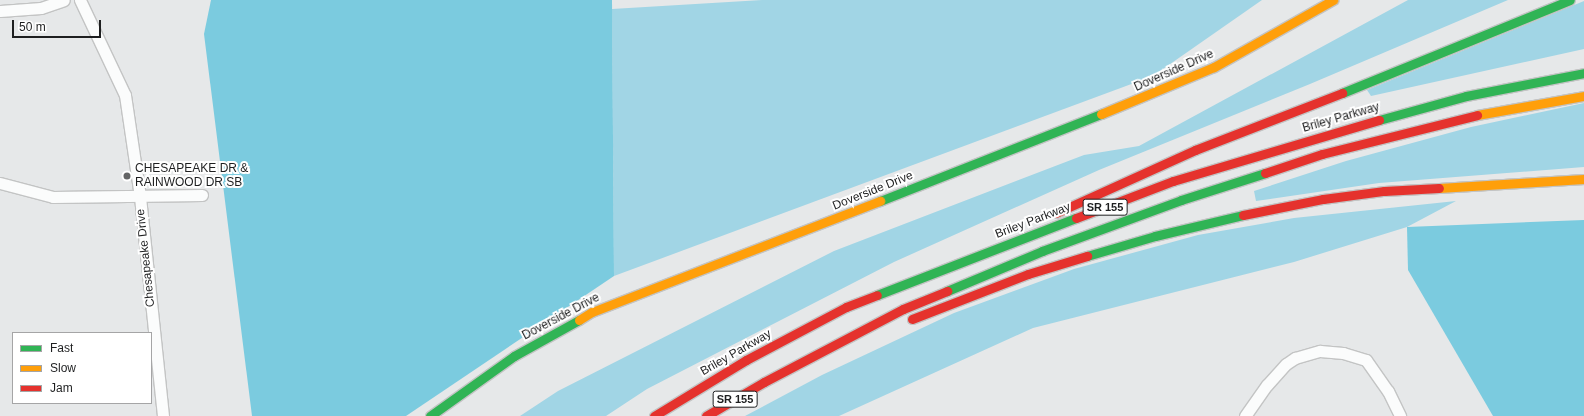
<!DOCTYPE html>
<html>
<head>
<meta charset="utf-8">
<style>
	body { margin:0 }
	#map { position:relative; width:1584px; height:416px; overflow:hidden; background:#e6e8e9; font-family:Arial,sans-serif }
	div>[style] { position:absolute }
	.green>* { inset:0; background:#a1d5e5 }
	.forest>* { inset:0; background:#7bcbdf }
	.roads { filter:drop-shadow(1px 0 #c3c4c4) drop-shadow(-1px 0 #c3c4c4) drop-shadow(0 1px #c3c4c4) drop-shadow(0 -1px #c3c4c4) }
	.street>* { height:11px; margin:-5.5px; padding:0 5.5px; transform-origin:5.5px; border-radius:5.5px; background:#fbfcfc }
	.fast>* { height:9px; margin:-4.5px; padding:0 4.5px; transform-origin:4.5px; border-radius:4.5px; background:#30b455 }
	.slow>* { height:9px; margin:-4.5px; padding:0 4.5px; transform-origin:4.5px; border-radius:4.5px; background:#ff9f0a }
	.jam>* { height:9px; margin:-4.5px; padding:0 4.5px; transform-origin:4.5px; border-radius:4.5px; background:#e5322d }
	.dots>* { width:11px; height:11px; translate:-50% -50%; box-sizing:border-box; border:2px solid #fff; border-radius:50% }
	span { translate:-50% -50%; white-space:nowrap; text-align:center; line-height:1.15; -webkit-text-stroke:4px #fff; paint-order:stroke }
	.shield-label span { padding:1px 3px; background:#fff; border:1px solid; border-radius:3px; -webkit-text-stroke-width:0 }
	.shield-label { font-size:11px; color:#1e1f20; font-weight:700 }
	.street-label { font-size:12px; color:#1e1f20 }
	.poi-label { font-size:12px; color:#1e1f20 }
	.left { translate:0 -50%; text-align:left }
	.legend { position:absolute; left:12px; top:332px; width:140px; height:72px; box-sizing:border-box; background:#fff; border:1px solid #a5a5a6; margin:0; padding:5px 7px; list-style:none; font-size:12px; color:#1e1f20 }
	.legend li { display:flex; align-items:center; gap:8px; height:20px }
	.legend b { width:20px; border:1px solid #a5a5a6 }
	.scale { position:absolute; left:12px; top:20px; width:89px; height:18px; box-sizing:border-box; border:2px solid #1e1f20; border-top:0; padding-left:5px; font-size:12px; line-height:14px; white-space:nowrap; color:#1e1f20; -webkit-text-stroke:3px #fff; paint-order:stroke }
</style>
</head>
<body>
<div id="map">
	<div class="green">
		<div style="clip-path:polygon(762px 0,1262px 0,1153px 76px,614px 276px,612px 9px)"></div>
		<div style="clip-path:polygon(1408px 0,1508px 0,1310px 84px,1099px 170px,894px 262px,647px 389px,606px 416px,520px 416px,558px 391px,834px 251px,1084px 155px,1139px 146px)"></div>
		<div style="clip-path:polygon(1584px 1px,1584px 49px,1371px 96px,1367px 90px)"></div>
		<div style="clip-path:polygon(1584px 103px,1584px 167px,1379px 183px,1256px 201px,1254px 191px,1346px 161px,1471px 127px)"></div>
		<div style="clip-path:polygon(1456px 201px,1407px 227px,1294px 262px,1033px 328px,839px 416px,745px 416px,822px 375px,954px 313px,1074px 269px,1198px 235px,1294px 218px)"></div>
	</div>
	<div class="forest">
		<div style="clip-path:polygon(211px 0,612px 0,614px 276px,406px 416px,252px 416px,204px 34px)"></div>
		<div style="clip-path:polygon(1584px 220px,1584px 416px,1493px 416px,1408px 270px,1407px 227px)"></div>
	</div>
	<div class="roads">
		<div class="street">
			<div style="left:80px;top:0;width:105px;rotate:64.7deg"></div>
			<div style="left:125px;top:95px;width:103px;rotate:81.6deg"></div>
			<div style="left:140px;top:197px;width:220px;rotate:84deg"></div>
			<div style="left:0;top:11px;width:41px;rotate:-4.2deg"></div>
			<div style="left:41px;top:8px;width:24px;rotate:-19deg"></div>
			<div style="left:0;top:183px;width:55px;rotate:14.8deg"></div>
			<div style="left:53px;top:197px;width:149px;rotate:-0.8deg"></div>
			<div style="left:1245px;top:416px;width:38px;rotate:-55deg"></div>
			<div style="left:1267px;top:385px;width:28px;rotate:-48deg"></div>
			<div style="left:1286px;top:364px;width:11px;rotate:-34deg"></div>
			<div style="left:1295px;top:358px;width:26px;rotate:-16deg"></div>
			<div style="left:1320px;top:351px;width:23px;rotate:5deg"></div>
			<div style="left:1343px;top:353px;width:24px;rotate:17deg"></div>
			<div style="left:1366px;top:360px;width:38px;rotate:55deg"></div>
			<div style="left:1388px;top:391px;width:28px;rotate:64deg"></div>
		</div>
		<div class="fast">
			<div style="left:1342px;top:93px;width:246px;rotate:-22.2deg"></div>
			<div style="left:1379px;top:120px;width:90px;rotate:-15.4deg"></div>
			<div style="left:1466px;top:96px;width:120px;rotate:-11deg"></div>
			<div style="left:880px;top:201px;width:238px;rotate:-21.5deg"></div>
			<div style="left:1087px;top:256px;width:71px;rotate:-16.4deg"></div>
			<div style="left:1155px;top:236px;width:90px;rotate:-13.4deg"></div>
			<div style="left:947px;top:291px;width:103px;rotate:-22.8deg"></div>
			<div style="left:1042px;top:251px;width:148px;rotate:-20.1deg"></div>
			<div style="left:1181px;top:200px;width:88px;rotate:-17.8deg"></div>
			<div style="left:877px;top:295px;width:213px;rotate:-21.2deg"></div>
			<div style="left:430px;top:416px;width:103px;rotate:-35.5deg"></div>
			<div style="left:514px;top:356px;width:74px;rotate:-29deg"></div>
		</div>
		<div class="slow">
			<div style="left:1101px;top:114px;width:122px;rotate:-22.6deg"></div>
			<div style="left:1214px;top:67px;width:137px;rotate:-29.4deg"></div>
			<div style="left:1477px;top:115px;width:109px;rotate:-10.1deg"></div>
			<div style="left:1439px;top:188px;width:145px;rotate:-3.6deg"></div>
			<div style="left:579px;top:320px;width:15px;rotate:-32deg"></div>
			<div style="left:592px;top:312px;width:309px;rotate:-21.1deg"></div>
		</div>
		<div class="jam">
			<div style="left:1265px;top:173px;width:60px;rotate:-18.4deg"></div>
			<div style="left:1322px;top:154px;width:160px;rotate:-14.1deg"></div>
			<div style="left:1056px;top:213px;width:153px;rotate:-24.4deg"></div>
			<div style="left:1195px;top:150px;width:158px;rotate:-21.2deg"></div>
			<div style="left:1243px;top:215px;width:82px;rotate:-11.3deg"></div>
			<div style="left:1323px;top:199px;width:62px;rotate:-7.5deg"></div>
			<div style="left:1384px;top:191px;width:55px;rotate:-3.1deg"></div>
			<div style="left:1076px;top:218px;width:104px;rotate:-20.9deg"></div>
			<div style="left:1173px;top:181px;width:215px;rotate:-16.5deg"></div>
			<div style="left:912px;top:319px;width:124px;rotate:-21.2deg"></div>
			<div style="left:1028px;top:274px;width:62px;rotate:-17deg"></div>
			<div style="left:654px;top:416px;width:108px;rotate:-31.3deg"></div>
			<div style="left:746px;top:360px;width:113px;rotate:-27.9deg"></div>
			<div style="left:846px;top:307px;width:33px;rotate:-21deg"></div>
			<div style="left:706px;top:416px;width:67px;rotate:-30.4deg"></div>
			<div style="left:764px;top:382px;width:157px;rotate:-27.7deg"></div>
			<div style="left:903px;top:309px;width:48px;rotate:-22.2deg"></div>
		</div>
	</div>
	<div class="dots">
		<div style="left:127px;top:176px;background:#646566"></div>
	</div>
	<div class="shield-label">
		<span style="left:1105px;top:207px">SR 155</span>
		<span style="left:735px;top:399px">SR 155</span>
	</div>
	<div class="street-label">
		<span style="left:1174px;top:71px;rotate:-24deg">Doverside Drive</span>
		<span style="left:1341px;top:118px;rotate:-16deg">Briley Parkway</span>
		<span style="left:873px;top:191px;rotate:-22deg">Doverside Drive</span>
		<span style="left:1033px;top:221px;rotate:-21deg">Briley Parkway</span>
		<span style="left:146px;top:258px;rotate:-96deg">Chesapeake Drive</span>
		<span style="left:561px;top:317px;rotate:-28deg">Doverside Drive</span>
		<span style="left:736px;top:353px;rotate:-30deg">Briley Parkway</span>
	</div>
	<div class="poi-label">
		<span class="left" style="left:135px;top:176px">CHESAPEAKE DR &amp;<br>RAINWOOD DR SB</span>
	</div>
	<ul class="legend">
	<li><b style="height:5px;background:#30b455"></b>Fast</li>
	<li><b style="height:5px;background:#ff9f0a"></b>Slow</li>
	<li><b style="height:5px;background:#e5322d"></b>Jam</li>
	</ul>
	<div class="scale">50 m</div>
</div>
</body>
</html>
